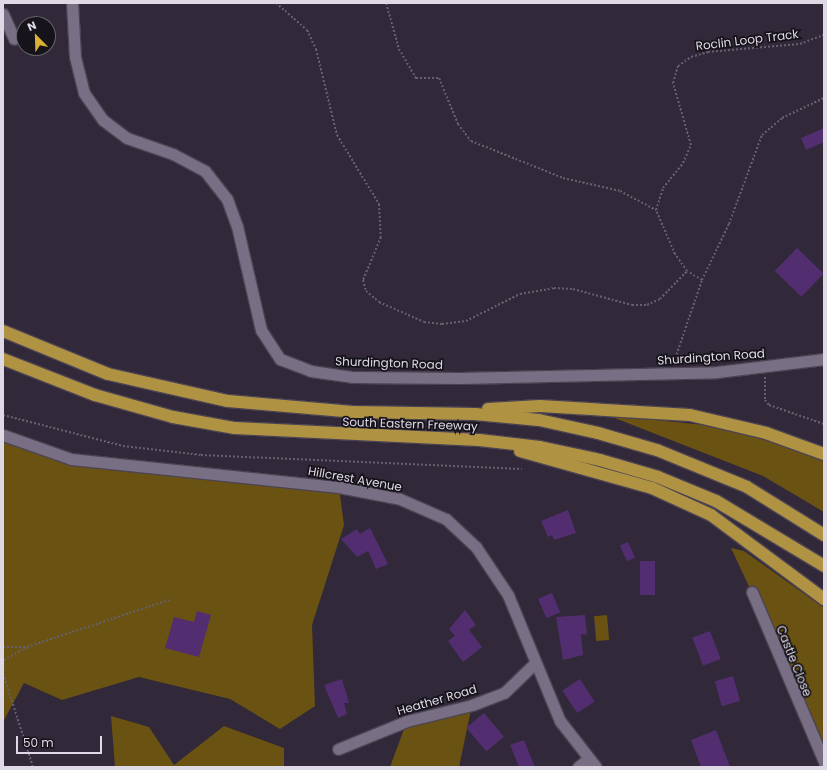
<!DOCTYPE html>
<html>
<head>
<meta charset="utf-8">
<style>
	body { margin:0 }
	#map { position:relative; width:827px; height:770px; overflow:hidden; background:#312839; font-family:Poppins,sans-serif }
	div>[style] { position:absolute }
	.green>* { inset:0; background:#695212; transform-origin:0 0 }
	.building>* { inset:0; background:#522e71; transform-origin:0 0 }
	.path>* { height:2px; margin-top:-1px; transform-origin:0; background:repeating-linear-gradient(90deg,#675f6e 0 2px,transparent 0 4px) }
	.roads { filter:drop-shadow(1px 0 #4c4453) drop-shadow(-1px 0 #4c4453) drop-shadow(0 1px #4c4453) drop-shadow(0 -1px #4c4453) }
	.minor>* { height:11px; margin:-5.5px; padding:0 5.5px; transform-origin:5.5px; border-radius:5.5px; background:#796f84 }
	.motorway>* { height:12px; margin:-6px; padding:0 6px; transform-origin:6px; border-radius:6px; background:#b09243 }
	span { translate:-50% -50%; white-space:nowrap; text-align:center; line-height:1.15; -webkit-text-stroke:3.5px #16131b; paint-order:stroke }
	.street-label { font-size:12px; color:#dfd9e5 }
	.frame { position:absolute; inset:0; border:4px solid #dfd9e5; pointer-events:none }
	.north { position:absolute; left:16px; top:16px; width:40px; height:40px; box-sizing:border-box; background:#16131b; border:1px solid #66626c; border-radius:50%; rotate:337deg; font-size:11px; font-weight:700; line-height:16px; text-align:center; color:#dfd9e5 }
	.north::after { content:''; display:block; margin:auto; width:14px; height:18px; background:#ddb133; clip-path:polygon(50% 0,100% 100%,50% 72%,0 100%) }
	.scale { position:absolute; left:16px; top:736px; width:86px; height:18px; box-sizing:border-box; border:2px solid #dfd9e5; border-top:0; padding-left:5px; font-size:12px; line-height:14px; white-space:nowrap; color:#dfd9e5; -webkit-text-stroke:3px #16131b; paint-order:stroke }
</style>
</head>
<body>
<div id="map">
	<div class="green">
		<div style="clip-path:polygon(607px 415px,714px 426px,778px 442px,809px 455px,824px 462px,824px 512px,763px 476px)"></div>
		<div style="clip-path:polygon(3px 435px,71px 459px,339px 487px,344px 525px,312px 625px,315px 706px,280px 729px,230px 699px,139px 677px,62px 700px,24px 683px,3px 722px)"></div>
		<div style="clip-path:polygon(731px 548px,744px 551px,824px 608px,824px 747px)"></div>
		<div style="left:607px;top:615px;width:25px;height:13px;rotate:85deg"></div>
		<div style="clip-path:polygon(472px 705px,459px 767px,390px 767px,407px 721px)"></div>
		<div style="clip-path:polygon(111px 716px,149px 727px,174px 765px,224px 726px,284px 748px,284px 767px,115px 767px)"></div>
	</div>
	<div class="building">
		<div style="clip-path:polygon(824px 128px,824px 142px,806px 150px,801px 138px)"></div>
		<div style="left:797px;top:248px;width:37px;height:32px;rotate:44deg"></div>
		<div style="clip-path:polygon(568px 510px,576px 533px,554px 540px,552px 535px,548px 537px,541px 521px)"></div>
		<div style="clip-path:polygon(370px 528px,388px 564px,376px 569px,368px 551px,357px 557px,341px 539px,357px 529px,360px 534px)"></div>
		<div style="left:628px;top:542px;width:17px;height:9px;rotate:65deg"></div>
		<div style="left:640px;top:561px;width:15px;height:34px"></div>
		<div style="left:552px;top:593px;width:21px;height:15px;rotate:67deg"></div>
		<div style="clip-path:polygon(465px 610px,476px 625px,469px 630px,482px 647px,463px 662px,448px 641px,455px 636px,449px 629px)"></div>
		<div style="clip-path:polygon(197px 611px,211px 615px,199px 657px,165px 648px,174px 617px,194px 622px)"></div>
		<div style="clip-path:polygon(585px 615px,587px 635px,581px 634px,583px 655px,563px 660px,556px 617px)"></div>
		<div style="left:710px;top:631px;width:30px;height:19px;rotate:69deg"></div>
		<div style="left:733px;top:676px;width:26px;height:19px;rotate:74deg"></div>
		<div style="clip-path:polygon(342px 679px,349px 703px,344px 703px,347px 714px,338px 718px,324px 685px)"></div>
		<div style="left:580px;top:679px;width:27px;height:21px;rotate:57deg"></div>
		<div style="left:484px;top:713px;width:31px;height:23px;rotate:50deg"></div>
		<div style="clip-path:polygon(716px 730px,730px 767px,701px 767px,691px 740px)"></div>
		<div style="clip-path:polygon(524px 740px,535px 767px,519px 767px,510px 745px)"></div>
	</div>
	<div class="path">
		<div style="left:276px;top:3px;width:41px;rotate:41.1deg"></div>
		<div style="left:307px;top:30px;width:21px;rotate:65deg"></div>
		<div style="left:316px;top:49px;width:89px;rotate:76.3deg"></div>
		<div style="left:337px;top:135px;width:81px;rotate:58.7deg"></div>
		<div style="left:379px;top:204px;width:33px;rotate:87deg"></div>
		<div style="left:381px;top:237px;width:47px;rotate:112.7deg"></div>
		<div style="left:363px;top:280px;width:11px;rotate:75deg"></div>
		<div style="left:366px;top:291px;width:17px;rotate:40deg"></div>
		<div style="left:379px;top:302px;width:49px;rotate:24deg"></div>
		<div style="left:424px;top:322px;width:18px;rotate:6deg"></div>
		<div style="left:442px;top:324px;width:24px;rotate:-7deg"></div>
		<div style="left:466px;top:321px;width:60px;rotate:-26.6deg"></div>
		<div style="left:520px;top:294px;width:35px;rotate:-10deg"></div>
		<div style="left:554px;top:288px;width:19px;rotate:3deg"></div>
		<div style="left:573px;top:289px;width:61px;rotate:15.2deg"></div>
		<div style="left:632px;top:305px;width:15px"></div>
		<div style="left:647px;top:305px;width:14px;rotate:-25deg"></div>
		<div style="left:660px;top:299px;width:39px;rotate:-46deg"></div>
		<div style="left:386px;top:3px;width:48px;rotate:74.2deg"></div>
		<div style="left:399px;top:49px;width:34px;rotate:60deg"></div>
		<div style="left:416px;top:78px;width:23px"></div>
		<div style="left:439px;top:78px;width:50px;rotate:67.6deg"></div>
		<div style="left:458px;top:124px;width:21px;rotate:53deg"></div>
		<div style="left:471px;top:141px;width:99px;rotate:21.9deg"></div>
		<div style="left:563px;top:178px;width:58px;rotate:12.8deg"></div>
		<div style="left:620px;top:191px;width:41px;rotate:27.8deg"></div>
		<div style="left:702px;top:280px;width:17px;rotate:-149deg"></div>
		<div style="left:687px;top:271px;width:21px;rotate:-125deg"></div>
		<div style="left:675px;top:254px;width:48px;rotate:-113.4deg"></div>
		<div style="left:656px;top:210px;width:23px;rotate:-72deg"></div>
		<div style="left:663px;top:188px;width:32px;rotate:-51deg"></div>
		<div style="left:683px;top:163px;width:20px;rotate:-66deg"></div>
		<div style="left:691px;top:145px;width:65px;rotate:-106.2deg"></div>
		<div style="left:673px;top:83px;width:18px;rotate:-74deg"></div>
		<div style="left:678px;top:66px;width:16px;rotate:-35deg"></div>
		<div style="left:691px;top:57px;width:18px;rotate:-16deg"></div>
		<div style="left:708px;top:52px;width:92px;rotate:-5deg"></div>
		<div style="left:800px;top:44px;width:26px;rotate:-21deg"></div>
		<div style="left:674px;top:362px;width:87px;rotate:-71.1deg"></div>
		<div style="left:702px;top:280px;width:62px;rotate:-64.3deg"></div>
		<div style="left:729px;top:224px;width:95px;rotate:-69.7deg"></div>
		<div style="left:762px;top:135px;width:26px;rotate:-40deg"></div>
		<div style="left:782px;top:118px;width:47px;rotate:-25.5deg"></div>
		<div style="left:765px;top:377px;width:23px;rotate:90deg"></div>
		<div style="left:765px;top:400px;width:6px;rotate:51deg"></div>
		<div style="left:769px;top:405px;width:58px;rotate:19.1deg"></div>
		<div style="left:3px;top:415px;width:124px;rotate:14.5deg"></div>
		<div style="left:123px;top:446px;width:79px;rotate:6.6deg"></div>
		<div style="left:201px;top:455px;width:321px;rotate:2.5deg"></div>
		<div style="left:3px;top:647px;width:23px"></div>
		<div style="left:33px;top:767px;width:99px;rotate:-107.7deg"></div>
		<div style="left:3px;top:673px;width:13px;rotate:-86deg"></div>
		<div style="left:4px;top:660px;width:26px;rotate:-29deg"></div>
		<div style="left:27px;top:647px;width:150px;rotate:-18.3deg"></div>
	</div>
	<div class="roads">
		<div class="minor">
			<div style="left:72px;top:3px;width:54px;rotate:86.8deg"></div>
			<div style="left:75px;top:57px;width:37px;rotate:76deg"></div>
			<div style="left:84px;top:93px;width:33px;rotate:55deg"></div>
			<div style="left:103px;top:120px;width:30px;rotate:37deg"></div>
			<div style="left:127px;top:138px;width:49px;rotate:19.2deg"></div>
			<div style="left:173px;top:154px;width:36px;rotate:28deg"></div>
			<div style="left:205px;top:171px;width:36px;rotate:52deg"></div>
			<div style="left:227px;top:199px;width:29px;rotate:70deg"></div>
			<div style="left:237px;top:226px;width:107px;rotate:77deg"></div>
			<div style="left:261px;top:330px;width:35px;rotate:57deg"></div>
			<div style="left:280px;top:359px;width:33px;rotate:21deg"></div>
			<div style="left:311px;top:371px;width:41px;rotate:8.3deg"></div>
			<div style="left:352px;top:377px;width:108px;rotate:0.5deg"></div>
			<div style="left:460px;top:378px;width:257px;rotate:-1.3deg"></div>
			<div style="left:717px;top:372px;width:108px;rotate:-6.9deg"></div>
			<div style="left:3px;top:14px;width:27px;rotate:66deg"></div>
			<div style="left:3px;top:435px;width:72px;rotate:19.4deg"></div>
			<div style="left:71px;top:459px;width:269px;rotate:6deg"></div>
			<div style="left:339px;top:487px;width:62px;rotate:11.1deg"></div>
			<div style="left:400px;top:499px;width:50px;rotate:23.5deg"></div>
			<div style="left:446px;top:519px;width:41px;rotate:43deg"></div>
			<div style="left:476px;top:547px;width:58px;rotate:56.3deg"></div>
			<div style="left:508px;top:595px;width:136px;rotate:67.6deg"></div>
			<div style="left:560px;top:721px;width:58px;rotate:52deg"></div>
			<div style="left:752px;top:592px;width:185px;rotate:67deg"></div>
			<div style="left:338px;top:749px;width:74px;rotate:-22.1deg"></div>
			<div style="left:407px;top:721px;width:67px;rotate:-13.8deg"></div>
			<div style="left:472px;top:705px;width:34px;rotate:-21deg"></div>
			<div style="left:504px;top:693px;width:43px;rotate:-44.1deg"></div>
			<div style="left:578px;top:767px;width:13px;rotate:-39deg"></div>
		</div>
		<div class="motorway">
			<div style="left:3px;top:331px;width:113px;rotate:22.3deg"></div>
			<div style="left:108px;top:374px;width:123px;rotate:12.7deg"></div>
			<div style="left:228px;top:401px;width:125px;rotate:5deg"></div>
			<div style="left:353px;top:412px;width:122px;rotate:0.9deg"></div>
			<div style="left:475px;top:414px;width:64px;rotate:5.4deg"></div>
			<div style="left:539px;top:420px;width:60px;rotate:12.4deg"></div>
			<div style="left:598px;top:433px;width:61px;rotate:16.1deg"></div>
			<div style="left:657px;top:450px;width:97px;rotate:22.3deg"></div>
			<div style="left:747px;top:487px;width:91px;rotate:31.9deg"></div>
			<div style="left:3px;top:359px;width:99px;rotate:21.4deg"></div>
			<div style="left:95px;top:395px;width:81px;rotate:15.8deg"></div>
			<div style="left:173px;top:417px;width:63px;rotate:10.1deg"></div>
			<div style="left:235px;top:428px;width:244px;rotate:2.8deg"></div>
			<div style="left:479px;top:440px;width:61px;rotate:6.5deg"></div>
			<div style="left:540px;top:447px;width:61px;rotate:12.2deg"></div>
			<div style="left:600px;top:460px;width:60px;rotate:16.3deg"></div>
			<div style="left:658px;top:477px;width:63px;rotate:22.5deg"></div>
			<div style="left:716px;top:501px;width:126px;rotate:31deg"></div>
			<div style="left:488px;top:409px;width:52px;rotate:-3.3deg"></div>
			<div style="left:540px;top:406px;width:150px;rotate:3.4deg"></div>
			<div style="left:690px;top:415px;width:78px;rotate:13.3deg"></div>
			<div style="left:766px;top:433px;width:62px;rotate:19.9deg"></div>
			<div style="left:520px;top:451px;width:137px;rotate:15.7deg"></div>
			<div style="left:652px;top:488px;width:65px;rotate:24.6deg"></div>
			<div style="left:711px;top:515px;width:141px;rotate:36.6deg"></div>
		</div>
	</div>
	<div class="street-label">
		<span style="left:747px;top:40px;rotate:-7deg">Roclin Loop Track</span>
		<span style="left:711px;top:357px;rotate:-4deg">Shurdington Road</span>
		<span style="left:389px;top:363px;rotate:2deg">Shurdington Road</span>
		<span style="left:410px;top:424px;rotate:2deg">South Eastern Freeway</span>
		<span style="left:355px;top:479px;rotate:10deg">Hillcrest Avenue</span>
		<span style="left:794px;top:661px;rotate:68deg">Castle Close</span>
		<span style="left:437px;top:700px;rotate:-16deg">Heather Road</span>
	</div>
	<div class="frame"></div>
	<div class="north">N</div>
	<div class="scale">50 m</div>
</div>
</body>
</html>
